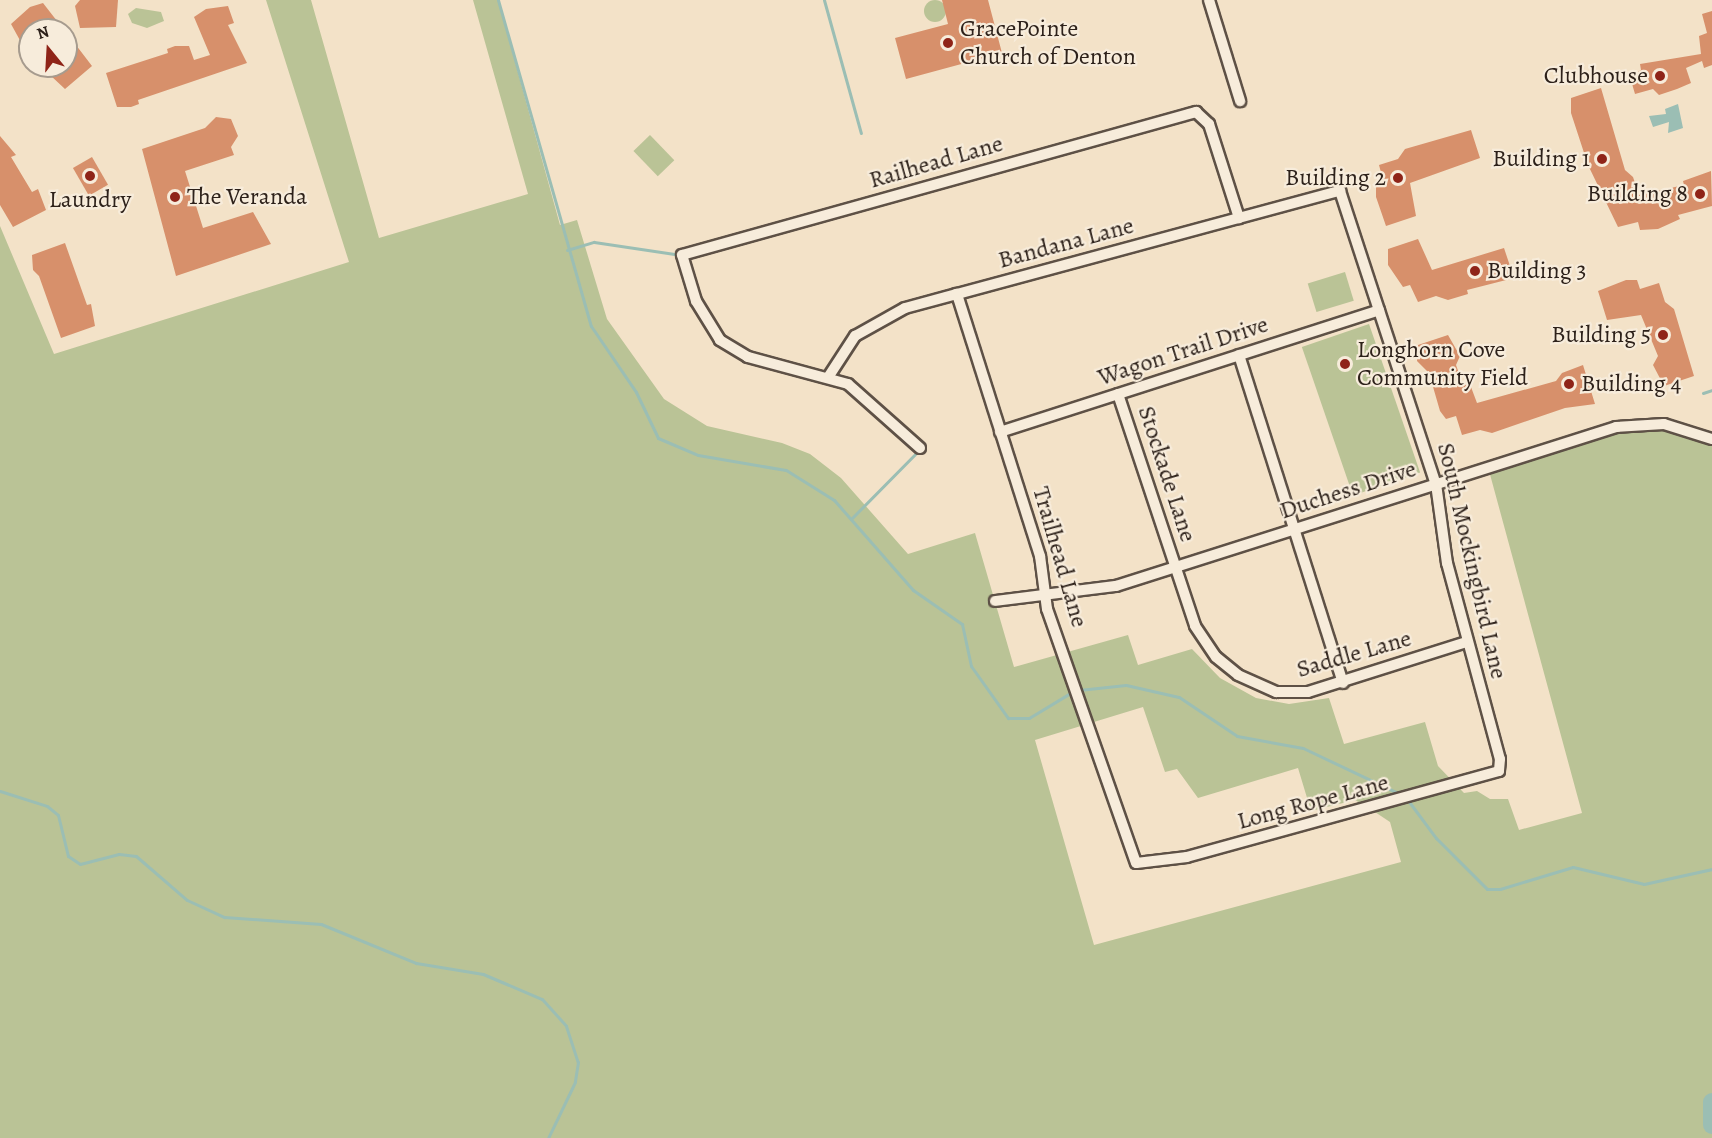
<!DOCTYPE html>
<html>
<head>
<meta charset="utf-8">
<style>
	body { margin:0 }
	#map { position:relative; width:1712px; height:1138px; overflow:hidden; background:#f3e2c8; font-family:Alegreya,serif }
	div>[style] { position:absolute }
	.green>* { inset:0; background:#bac396; transform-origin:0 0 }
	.round { border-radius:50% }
	.water>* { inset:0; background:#9bbeb4 }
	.stream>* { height:3px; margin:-1.5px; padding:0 1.5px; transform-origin:1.5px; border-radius:1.5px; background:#9bbeb4 }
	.river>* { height:18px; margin:-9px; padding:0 9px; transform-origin:9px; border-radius:9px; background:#9bbeb4 }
	.building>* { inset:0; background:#d7906b; transform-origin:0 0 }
	.roads { filter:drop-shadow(2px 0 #5e5146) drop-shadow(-2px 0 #5e5146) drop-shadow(0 2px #5e5146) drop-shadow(0 -2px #5e5146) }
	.street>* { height:10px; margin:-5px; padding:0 5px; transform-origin:5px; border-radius:5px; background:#f7ecdb }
	.dots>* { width:16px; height:16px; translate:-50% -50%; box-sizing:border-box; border:3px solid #f7ecdb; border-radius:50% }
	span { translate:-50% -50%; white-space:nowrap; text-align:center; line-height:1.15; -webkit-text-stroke:4.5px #f7ecdb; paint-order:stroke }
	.poi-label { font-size:24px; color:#2d211a }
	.left { translate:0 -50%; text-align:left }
	.right { translate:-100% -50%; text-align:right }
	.street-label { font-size:24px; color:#2d211a }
	.north { position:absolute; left:18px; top:18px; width:60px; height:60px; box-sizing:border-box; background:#f7ecdb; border:2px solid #a69b8e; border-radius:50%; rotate:342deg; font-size:16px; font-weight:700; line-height:24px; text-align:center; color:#2d211a }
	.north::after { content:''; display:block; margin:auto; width:21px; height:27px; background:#8f2418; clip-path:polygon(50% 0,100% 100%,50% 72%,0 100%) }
</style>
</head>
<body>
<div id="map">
	<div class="green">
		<div style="clip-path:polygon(evenodd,266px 0,311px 0,379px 238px,528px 194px,473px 0,498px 0,560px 225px,577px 220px,607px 319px,664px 399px,707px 426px,782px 443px,810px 454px,841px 478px,908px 554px,975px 533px,1014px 667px,1128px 635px,1138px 665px,1192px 649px,1220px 678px,1256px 698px,1289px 704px,1329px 698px,1344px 744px,1425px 722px,1438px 766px,1464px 793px,1477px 791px,1490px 799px,1508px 799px,1519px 830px,1582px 813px,1488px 467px,1643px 423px,1712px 439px,1712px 1138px,0 1138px,0 226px,54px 354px,349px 262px,266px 0,1143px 707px,1165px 772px,1177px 769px,1198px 798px,1298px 768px,1311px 811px,1355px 800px,1369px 808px,1390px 822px,1401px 862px,1094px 945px,1035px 740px,1143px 707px)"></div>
		<div class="round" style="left:924px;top:0;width:22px;height:22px"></div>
		<div style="clip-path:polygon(136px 8px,161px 12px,164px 21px,147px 28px,132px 23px,128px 14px)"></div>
		<div style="left:650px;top:135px;width:35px;height:23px;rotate:46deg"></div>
		<div style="left:1345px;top:272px;width:30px;height:39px;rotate:73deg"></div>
		<div style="left:1369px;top:324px;width:157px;height:71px;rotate:71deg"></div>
	</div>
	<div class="water">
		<div style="clip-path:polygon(1678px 104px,1683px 128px,1668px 133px,1669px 122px,1653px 127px,1649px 116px,1666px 114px,1665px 109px)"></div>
	</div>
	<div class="stream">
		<div style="left:498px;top:0;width:339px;rotate:74.1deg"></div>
		<div style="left:591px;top:326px;width:80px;rotate:55.7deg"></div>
		<div style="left:636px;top:392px;width:51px;rotate:64.4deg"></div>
		<div style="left:658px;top:438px;width:43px;rotate:23deg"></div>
		<div style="left:698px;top:455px;width:89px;rotate:9.7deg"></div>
		<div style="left:786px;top:470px;width:57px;rotate:32deg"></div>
		<div style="left:834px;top:500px;width:120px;rotate:48.7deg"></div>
		<div style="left:913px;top:590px;width:60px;rotate:34.8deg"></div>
		<div style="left:962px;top:624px;width:43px;rotate:77.9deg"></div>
		<div style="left:971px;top:666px;width:64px;rotate:54.6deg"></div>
		<div style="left:1008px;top:718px;width:21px"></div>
		<div style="left:1029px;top:718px;width:50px;rotate:-31.2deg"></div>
		<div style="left:824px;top:0;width:138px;rotate:74.5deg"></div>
		<div style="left:567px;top:250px;width:28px;rotate:-17deg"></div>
		<div style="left:594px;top:242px;width:88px;rotate:8.5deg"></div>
		<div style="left:1703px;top:393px;width:9px;rotate:-18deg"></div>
		<div style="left:851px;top:519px;width:97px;rotate:-45.4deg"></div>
		<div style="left:1079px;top:690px;width:47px;rotate:-6.1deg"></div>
		<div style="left:1126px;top:685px;width:54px;rotate:12.8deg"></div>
		<div style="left:1179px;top:697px;width:70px;rotate:33.9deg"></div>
		<div style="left:1237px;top:736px;width:67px;rotate:10.3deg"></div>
		<div style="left:1303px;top:748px;width:110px;rotate:25.4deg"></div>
		<div style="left:0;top:791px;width:49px;rotate:17.7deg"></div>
		<div style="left:47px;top:806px;width:14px;rotate:39deg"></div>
		<div style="left:58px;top:815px;width:42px;rotate:76.3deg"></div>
		<div style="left:68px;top:856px;width:14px;rotate:34deg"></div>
		<div style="left:80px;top:864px;width:40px;rotate:-14.4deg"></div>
		<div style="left:119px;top:854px;width:17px;rotate:7deg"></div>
		<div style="left:136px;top:856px;width:67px;rotate:40.8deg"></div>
		<div style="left:187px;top:900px;width:41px;rotate:24.7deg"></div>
		<div style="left:224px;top:917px;width:97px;rotate:4.1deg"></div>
		<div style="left:321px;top:924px;width:103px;rotate:22.3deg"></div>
		<div style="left:416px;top:963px;width:68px;rotate:9.3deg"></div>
		<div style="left:483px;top:974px;width:64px;rotate:23deg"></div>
		<div style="left:542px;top:999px;width:36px;rotate:48deg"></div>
		<div style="left:566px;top:1026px;width:38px;rotate:72deg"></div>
		<div style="left:578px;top:1062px;width:20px;rotate:99deg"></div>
		<div style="left:575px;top:1082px;width:62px;rotate:115.7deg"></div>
		<div style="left:1407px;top:799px;width:49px;rotate:53.4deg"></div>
		<div style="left:1436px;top:838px;width:72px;rotate:45deg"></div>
		<div style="left:1487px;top:889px;width:13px"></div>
		<div style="left:1500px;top:889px;width:76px;rotate:-16.8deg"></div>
		<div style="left:1573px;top:867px;width:73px;rotate:13.5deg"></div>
		<div style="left:1644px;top:884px;width:70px;rotate:-12.4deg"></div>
	</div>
	<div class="river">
		<div style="left:1712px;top:1102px;width:23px;rotate:90deg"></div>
	</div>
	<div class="building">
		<div style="clip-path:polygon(80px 0,118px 0,116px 27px,80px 28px,75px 6px)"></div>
		<div style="clip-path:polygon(942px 0,988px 0,1002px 53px,906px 79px,895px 38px,948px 24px)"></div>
		<div style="clip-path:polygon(43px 3px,64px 30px,30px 30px,30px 38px,22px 44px,11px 24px,30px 7px)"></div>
		<div style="clip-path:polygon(228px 6px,234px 23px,228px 25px,247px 63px,138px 100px,139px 104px,131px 107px,117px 107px,106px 73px,168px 53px,167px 49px,175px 46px,189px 46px,194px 60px,210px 55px,194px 17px,206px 9px)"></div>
		<div style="clip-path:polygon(1712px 11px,1712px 65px,1704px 68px,1702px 61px,1686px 68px,1691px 83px,1677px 89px,1659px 95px,1653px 89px,1635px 94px,1630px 77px,1641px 70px,1640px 64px,1701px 54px,1699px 36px,1707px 33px,1702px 14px)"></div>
		<div style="clip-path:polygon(66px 32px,92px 66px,65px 89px,50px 75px,48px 66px,66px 66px)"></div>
		<div style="clip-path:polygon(1601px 88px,1625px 170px,1633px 177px,1639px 195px,1684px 185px,1683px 181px,1711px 171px,1712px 206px,1678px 215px,1680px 219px,1658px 229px,1640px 230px,1638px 222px,1618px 227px,1588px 165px,1571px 113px,1571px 98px)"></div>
		<div style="clip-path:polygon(216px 117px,231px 119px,238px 136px,231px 147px,234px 155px,185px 171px,203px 228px,253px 212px,271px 244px,176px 276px,142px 149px,205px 128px)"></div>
		<div style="clip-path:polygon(1471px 130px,1480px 158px,1410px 183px,1416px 216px,1386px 226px,1376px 197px,1376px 186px,1384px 184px,1379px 165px,1398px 159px,1405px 149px)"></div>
		<div style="clip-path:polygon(0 136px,16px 155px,11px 157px,32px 192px,38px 189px,46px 210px,13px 227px,0 205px)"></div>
		<div style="left:92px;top:157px;width:32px;height:22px;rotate:60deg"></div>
		<div style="clip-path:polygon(1418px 239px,1432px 270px,1504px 248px,1514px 278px,1467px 290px,1468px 294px,1448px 300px,1436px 296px,1418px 302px,1410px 285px,1403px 287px,1388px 265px,1388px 249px)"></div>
		<div style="clip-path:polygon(65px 243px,87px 305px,91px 304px,95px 326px,61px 338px,39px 276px,33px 270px,32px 255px)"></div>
		<div style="clip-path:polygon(1626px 280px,1637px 280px,1640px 289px,1659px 283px,1665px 302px,1674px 309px,1694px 376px,1664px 386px,1653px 365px,1658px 356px,1641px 315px,1607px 320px,1598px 291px)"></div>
		<div style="clip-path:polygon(1448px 335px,1460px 356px,1456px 365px,1462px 382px,1471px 387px,1477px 403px,1556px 381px,1562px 373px,1583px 365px,1595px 404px,1565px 408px,1492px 433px,1480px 430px,1462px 435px,1456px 416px,1446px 419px,1440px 411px,1429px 373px,1417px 361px,1418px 345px)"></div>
	</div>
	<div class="roads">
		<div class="street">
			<div style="left:1209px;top:0;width:106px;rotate:72.9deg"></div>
			<div style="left:1239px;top:355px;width:344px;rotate:72.4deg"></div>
			<div style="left:829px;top:376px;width:48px;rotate:-57deg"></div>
			<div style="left:855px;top:336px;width:57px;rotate:-29.2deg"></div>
			<div style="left:905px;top:308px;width:54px;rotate:-15.1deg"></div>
			<div style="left:957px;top:294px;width:397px;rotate:-15.1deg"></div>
			<div style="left:1340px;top:191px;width:308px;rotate:71.9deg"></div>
			<div style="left:1436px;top:484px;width:80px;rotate:82.1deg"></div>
			<div style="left:1447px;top:563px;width:203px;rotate:74.9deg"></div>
			<div style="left:1500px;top:759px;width:12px;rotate:95deg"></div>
			<div style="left:1499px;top:771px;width:324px;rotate:164.6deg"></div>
			<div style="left:1187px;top:857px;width:51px;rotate:173.3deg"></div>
			<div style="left:1136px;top:863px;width:269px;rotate:-109.3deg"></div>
			<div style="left:1047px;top:609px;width:53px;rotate:-97.5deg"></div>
			<div style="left:1040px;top:556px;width:275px;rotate:-107.6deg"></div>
			<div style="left:1118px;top:394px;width:244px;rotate:71.6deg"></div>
			<div style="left:1195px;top:626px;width:37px;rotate:56deg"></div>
			<div style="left:1216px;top:657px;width:28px;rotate:39deg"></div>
			<div style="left:1238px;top:675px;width:42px;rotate:24.1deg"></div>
			<div style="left:1276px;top:692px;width:32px"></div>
			<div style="left:1308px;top:692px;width:167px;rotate:-17.5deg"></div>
			<div style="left:1000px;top:432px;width:398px;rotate:-17.8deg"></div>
			<div style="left:920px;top:448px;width:96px;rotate:-138.4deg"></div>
			<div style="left:848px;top:384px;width:104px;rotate:-164.9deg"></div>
			<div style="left:748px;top:357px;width:33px;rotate:-149deg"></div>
			<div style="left:720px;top:340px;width:46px;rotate:-121.6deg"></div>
			<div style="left:696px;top:301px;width:48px;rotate:-106.9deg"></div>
			<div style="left:682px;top:255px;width:534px;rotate:-15.55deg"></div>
			<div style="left:1196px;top:112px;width:18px;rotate:43deg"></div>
			<div style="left:1209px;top:124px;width:99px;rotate:72.3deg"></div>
			<div style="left:995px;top:601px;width:122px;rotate:-7.1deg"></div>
			<div style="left:1116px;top:586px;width:525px;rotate:-17.64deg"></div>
			<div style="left:1616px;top:427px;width:48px;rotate:-3.6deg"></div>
			<div style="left:1664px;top:424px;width:50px;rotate:17.4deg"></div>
		</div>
	</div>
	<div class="dots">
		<div style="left:948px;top:43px;background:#8f2418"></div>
		<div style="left:1660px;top:76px;background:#8f2418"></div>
		<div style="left:1602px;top:159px;background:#8f2418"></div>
		<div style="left:90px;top:176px;background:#8f2418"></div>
		<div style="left:1398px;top:178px;background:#8f2418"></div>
		<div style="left:1700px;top:194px;background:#8f2418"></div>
		<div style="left:175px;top:197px;background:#8f2418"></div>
		<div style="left:1475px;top:271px;background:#8f2418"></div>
		<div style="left:1663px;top:335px;background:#8f2418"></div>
		<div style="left:1345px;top:364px;background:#8f2418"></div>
		<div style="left:1569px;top:384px;background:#8f2418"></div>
	</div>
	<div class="poi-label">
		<span class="left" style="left:960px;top:43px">GracePointe<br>Church of Denton</span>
		<span class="right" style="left:1648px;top:76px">Clubhouse</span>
		<span class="right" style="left:1590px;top:159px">Building 1</span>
		<span class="right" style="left:1386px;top:178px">Building 2</span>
		<span class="right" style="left:1688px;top:194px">Building 8</span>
		<span class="left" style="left:187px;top:197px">The Veranda</span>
		<span style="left:90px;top:200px">Laundry</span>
		<span class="left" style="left:1487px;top:271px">Building 3</span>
		<span class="right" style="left:1651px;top:335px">Building 5</span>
		<span class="left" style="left:1357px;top:364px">Longhorn Cove<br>Community Field</span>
		<span class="left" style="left:1581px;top:384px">Building 4</span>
	</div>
	<div class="street-label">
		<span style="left:936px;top:162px;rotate:-16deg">Railhead Lane</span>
		<span style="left:1066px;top:243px;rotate:-15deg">Bandana Lane</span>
		<span style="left:1183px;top:351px;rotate:-18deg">Wagon Trail Drive</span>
		<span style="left:1167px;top:474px;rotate:72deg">Stockade Lane</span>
		<span style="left:1348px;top:490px;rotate:-18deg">Duchess Drive</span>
		<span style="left:1060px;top:557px;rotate:74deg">Trailhead Lane</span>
		<span style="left:1472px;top:561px;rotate:77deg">South Mockingbird Lane</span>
		<span style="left:1354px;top:654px;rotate:-16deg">Saddle Lane</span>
		<span style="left:1313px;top:802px;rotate:-15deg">Long Rope Lane</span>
	</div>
	<div class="north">N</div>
</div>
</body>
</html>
